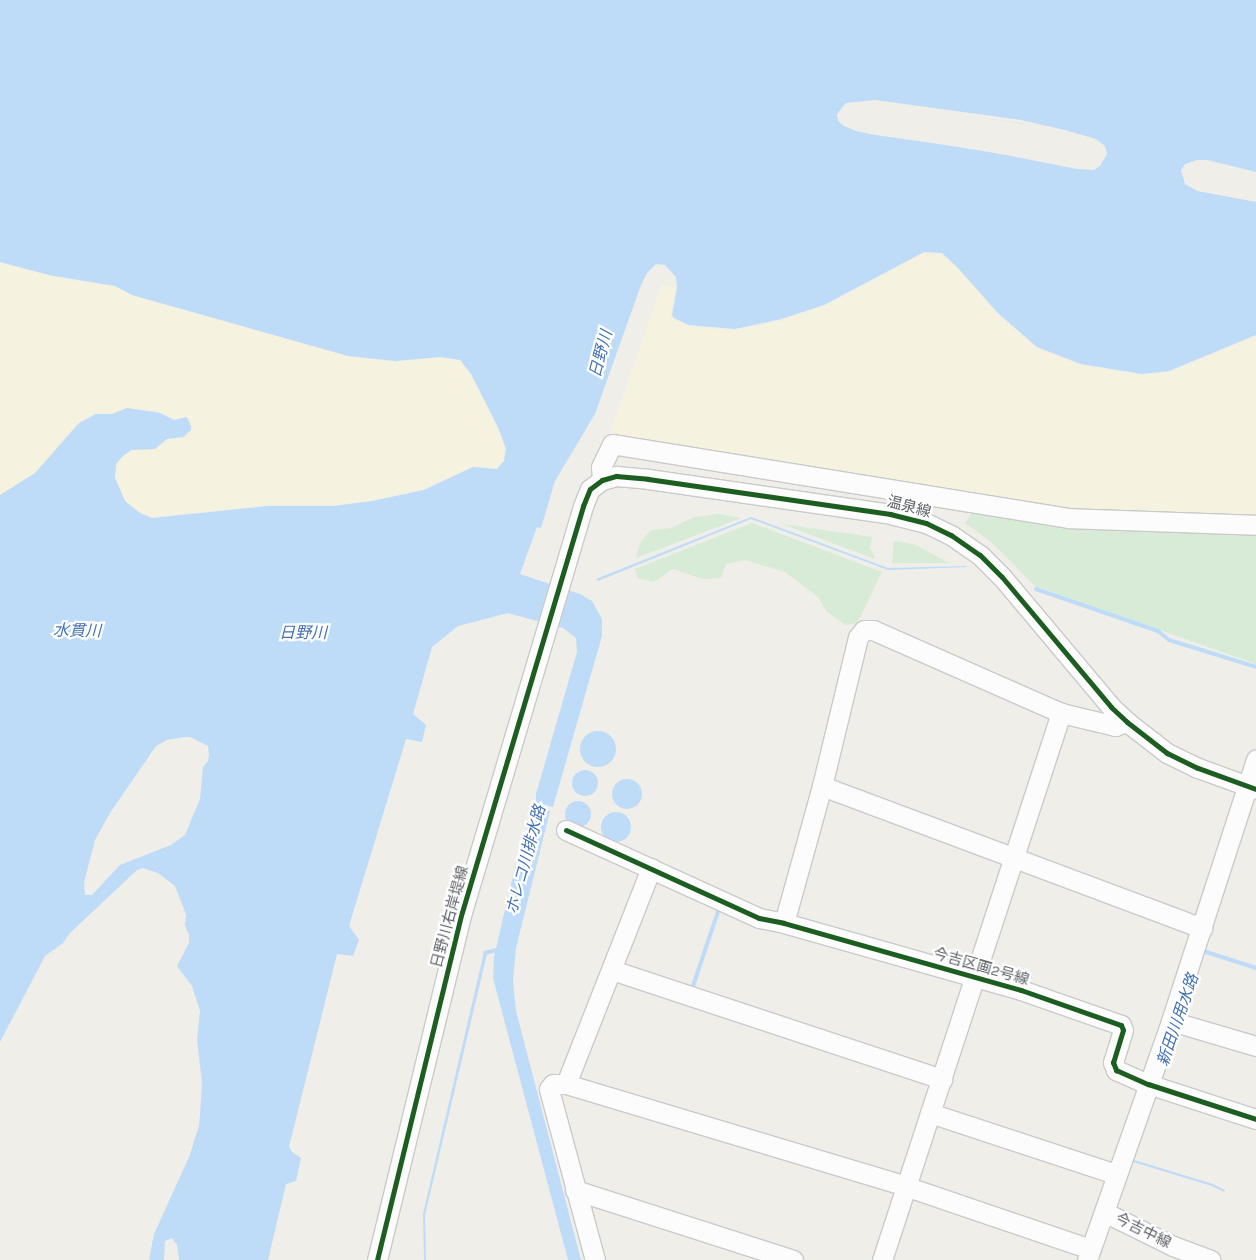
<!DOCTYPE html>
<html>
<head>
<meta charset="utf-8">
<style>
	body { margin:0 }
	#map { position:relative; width:1256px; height:1260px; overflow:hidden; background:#efeee9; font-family:Karla,"Noto Sans JP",sans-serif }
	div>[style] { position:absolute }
	.green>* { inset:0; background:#d7ebd6 }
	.sand>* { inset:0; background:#f6f2e0 }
	.water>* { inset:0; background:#bedcf8 }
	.round { border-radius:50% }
	.pier>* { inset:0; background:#efeee9 }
	.stream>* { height:4px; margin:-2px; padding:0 2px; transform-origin:2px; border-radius:2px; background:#bedcf8 }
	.roads { filter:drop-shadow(1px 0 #cacaca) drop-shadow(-1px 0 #cacaca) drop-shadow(0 1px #cacaca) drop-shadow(0 -1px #cacaca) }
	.minor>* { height:19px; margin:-9.5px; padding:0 9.5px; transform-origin:9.5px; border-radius:9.5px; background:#fdfcfc }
	.cycleway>* { height:5px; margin:-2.5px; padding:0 2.5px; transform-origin:2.5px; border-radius:2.5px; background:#1b5e20 }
	span { translate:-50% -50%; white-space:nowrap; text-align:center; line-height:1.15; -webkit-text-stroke:4.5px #fff; paint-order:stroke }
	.street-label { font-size:15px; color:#5f6268 }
	.water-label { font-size:16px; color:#4272b4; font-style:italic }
</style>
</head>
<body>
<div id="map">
	<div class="green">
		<div style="clip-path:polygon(982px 508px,1256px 529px,1256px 664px,1035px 586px,990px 541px,965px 523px,973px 512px)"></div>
		<div style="clip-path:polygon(719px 514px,741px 518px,636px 558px,641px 541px,651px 530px,671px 528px,694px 517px)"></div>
		<div style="clip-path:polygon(752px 523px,882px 572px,857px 623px,846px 625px,827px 612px,818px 597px,785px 572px,745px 560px,726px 564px,721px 578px,703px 579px,673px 569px,654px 582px,637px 578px,635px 569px)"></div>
		<div style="clip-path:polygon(782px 524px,872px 537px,870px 547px,875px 559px)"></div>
		<div style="clip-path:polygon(894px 541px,914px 544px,949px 563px,892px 563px)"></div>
	</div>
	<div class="sand">
		<div style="clip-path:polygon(924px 253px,941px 255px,957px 267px,997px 314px,1036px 348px,1080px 365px,1142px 375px,1170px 372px,1256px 336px,1256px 520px,1118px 518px,608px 438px,662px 284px,676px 288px,670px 315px,673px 319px,690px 327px,736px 330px,781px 321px,825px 306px)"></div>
		<div style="clip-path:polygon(0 263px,64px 279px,115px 286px,132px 295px,348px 356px,395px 362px,441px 357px,460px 360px,471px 374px,505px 444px,503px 461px,497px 469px,473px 466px,424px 489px,372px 501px,334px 505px,268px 505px,152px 517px,141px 513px,125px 501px,115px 478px,117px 465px,122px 457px,131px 451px,155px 449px,167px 439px,184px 438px,191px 431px,192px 426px,187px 417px,174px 419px,156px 411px,128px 408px,112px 414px,96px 413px,79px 423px,68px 433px,47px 461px,35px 473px,0 495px)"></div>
	</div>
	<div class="water">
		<div style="clip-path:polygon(evenodd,0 0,1256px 0,1256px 173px,1206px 161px,1191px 162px,1181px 170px,1185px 183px,1198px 191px,1256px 201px,1256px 335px,1169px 371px,1142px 374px,1081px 364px,1037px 347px,998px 313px,957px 267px,942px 253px,924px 252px,824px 305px,781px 319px,735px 329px,689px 325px,674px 318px,672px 315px,677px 288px,676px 277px,665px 265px,656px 264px,647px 273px,641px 285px,595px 414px,555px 481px,541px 528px,537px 527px,520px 574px,580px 594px,592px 601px,602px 619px,602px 636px,553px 807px,536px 802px,536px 794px,577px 652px,576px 638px,563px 628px,508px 613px,458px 626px,432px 647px,413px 714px,426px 725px,422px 742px,406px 739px,349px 926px,359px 940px,353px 956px,337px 954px,289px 1147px,292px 1152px,301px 1158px,296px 1181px,286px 1184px,268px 1260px,179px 1260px,177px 1245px,172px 1238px,165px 1241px,164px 1260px,149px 1260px,154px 1234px,189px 1157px,199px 1126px,200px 1115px,202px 1082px,197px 1040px,200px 1011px,192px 986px,177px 966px,189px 943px,189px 935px,185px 926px,186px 914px,175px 886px,158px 873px,143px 868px,137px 870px,70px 933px,63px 943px,45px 956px,0 1042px,0 495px,35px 473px,79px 423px,96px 414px,112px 414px,127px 408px,160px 413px,174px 420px,187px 417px,191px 426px,191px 430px,183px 437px,167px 439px,155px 449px,131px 450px,122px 457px,116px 464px,115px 478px,125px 501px,140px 513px,152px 518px,268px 506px,334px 506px,372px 501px,424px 490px,473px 467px,497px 469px,504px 461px,506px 449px,498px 427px,471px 374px,460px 360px,441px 357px,395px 361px,348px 356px,132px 295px,115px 286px,49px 275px,0 262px,0 0,874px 101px,1064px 130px,1102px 144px,1106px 154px,1094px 169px,890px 136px,844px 125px,837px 114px,846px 104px,874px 101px,0 0,184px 737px,190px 737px,208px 746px,209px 755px,208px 761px,203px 767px,200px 799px,185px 835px,171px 845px,120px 865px,92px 895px,85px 895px,84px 882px,95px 840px,110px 813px,156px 746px,167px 740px,184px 737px)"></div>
		<div style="clip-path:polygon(751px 517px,888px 568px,966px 566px,967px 567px,888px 570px,751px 519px,598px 581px,596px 579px)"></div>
		<div class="round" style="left:580px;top:731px;width:36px;height:36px"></div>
		<div class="round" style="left:572px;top:770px;width:26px;height:26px"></div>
		<div class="round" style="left:612px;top:779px;width:30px;height:30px"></div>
		<div class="round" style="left:565px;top:801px;width:26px;height:26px"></div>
		<div style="clip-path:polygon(535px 806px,550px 811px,516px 948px,513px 981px,516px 1011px,581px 1260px,568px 1260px,493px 978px,494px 957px,503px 918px,520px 847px)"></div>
		<div class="round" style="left:601px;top:812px;width:30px;height:30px"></div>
		<div style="clip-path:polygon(488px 950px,425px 1215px,426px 1260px,424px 1260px,423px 1214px,484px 952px)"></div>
		<div style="clip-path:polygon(1134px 1160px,1213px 1184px,1225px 1190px,1224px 1192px,1212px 1186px,1133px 1162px)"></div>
	</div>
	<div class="pier">
		<div style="clip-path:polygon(evenodd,875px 100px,1021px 120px,1065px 130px,1096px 139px,1105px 146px,1107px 154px,1100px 166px,1094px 170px,1077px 169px,976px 149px,875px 135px,856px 131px,844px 126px,838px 121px,837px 114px,846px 103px,875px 100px,874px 103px,1020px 123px,1064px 133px,1095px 142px,1102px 148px,1104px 153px,1102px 159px,1093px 167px,1078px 166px,997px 149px,875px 132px,857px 128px,841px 119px,840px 115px,847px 106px,874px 103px)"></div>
		<div style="clip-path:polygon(1197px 160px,1207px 160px,1256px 172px,1256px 175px,1197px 163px,1187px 166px,1184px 171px,1187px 182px,1199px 188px,1256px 199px,1256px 202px,1198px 191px,1185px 184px,1181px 170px,1185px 164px)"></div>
	</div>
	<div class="stream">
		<div style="left:1036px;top:589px;width:129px;rotate:19deg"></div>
		<div style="left:1158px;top:631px;width:14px;rotate:39deg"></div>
		<div style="left:1169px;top:640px;width:91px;rotate:17.2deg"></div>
		<div style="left:1206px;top:952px;width:52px;rotate:17.7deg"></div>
		<div style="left:485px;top:953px;width:16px;rotate:-15deg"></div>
		<div style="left:692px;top:989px;width:88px;rotate:-71.4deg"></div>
	</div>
	<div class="roads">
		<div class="minor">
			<div style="left:602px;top:480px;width:13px;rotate:-94deg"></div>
			<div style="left:601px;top:467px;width:25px;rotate:-64deg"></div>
			<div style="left:612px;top:444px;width:462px;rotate:9.2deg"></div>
			<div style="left:1068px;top:518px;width:188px;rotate:2.1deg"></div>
			<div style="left:822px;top:786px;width:406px;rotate:20.5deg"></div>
			<div style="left:566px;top:830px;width:212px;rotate:24.5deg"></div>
			<div style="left:759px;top:918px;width:25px;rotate:11deg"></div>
			<div style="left:784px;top:923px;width:246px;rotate:15.8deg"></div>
			<div style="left:1021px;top:990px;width:106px;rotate:19.3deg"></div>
			<div style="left:1121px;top:1025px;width:5px;rotate:68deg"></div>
			<div style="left:1123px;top:1030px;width:34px;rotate:107deg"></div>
			<div style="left:1113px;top:1062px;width:9px;rotate:69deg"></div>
			<div style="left:1116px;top:1070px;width:35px;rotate:24deg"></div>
			<div style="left:1148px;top:1084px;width:114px;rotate:18deg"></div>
			<div style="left:784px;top:923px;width:142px;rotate:-74.5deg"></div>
			<div style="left:822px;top:786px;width:153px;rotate:-76.4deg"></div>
			<div style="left:858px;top:637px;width:9px;rotate:-49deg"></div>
			<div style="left:864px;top:630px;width:9px"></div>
			<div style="left:873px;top:630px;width:206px;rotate:23.8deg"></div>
			<div style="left:1061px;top:713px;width:56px;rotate:13.5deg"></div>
			<div style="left:1115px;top:726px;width:13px;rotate:-18deg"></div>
			<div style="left:612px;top:970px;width:348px;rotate:18.3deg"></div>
			<div style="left:1171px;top:1021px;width:89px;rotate:16.4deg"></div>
			<div style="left:566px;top:1084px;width:232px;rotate:-68.5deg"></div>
			<div style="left:930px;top:1113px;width:195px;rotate:18.2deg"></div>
			<div style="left:575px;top:1190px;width:229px;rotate:17.8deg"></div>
			<div style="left:1104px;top:1212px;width:77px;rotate:26.2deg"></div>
			<div style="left:1173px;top:1246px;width:40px;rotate:20.2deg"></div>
			<div style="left:377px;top:1260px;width:358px;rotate:-76.3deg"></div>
			<div style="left:462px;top:912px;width:424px;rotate:-73.4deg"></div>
			<div style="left:583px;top:506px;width:18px;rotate:-68deg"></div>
			<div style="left:590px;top:489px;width:15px;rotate:-37deg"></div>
			<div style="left:602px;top:480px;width:15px;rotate:-16deg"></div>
			<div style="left:616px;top:476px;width:32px;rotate:5deg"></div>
			<div style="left:648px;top:479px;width:245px;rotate:8.2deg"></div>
			<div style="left:890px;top:514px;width:37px;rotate:14deg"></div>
			<div style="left:926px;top:523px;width:28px;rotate:26deg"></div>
			<div style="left:951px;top:535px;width:35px;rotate:35deg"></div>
			<div style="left:980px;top:555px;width:31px;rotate:45deg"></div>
			<div style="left:1002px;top:577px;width:170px;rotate:50deg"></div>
			<div style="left:1111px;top:707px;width:22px;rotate:43deg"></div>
			<div style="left:1127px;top:722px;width:51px;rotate:37.8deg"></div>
			<div style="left:1167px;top:753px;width:34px;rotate:26deg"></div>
			<div style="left:1198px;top:768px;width:62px;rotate:19.9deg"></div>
			<div style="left:595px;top:1260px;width:177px;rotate:-105.1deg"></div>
			<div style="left:549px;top:1089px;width:6px;rotate:-51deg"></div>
			<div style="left:553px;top:1084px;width:13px"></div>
			<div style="left:566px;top:1084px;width:354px;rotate:16.7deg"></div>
			<div style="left:905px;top:1186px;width:195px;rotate:18.8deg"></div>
			<div style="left:882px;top:1260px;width:576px;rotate:-71.88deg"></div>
			<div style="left:1087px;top:1260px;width:253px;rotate:-70.6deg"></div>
			<div style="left:1171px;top:1021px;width:275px;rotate:-72deg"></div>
		</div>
	</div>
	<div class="cycleway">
		<div style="left:566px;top:830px;width:212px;rotate:24.5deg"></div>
		<div style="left:759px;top:918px;width:25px;rotate:11deg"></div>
		<div style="left:784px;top:923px;width:246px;rotate:15.8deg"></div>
		<div style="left:1021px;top:990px;width:106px;rotate:19.3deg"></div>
		<div style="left:1121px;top:1025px;width:5px;rotate:68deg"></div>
		<div style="left:1123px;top:1030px;width:34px;rotate:107deg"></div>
		<div style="left:1113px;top:1062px;width:9px;rotate:69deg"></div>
		<div style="left:1116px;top:1070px;width:35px;rotate:24deg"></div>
		<div style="left:1148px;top:1084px;width:114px;rotate:18deg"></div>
		<div style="left:377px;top:1260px;width:358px;rotate:-76.3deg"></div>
		<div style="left:462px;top:912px;width:424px;rotate:-73.4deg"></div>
		<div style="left:583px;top:506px;width:18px;rotate:-68deg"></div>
		<div style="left:590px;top:489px;width:15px;rotate:-37deg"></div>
		<div style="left:602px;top:480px;width:15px;rotate:-16deg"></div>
		<div style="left:616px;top:476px;width:32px;rotate:5deg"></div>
		<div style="left:648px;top:479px;width:245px;rotate:8.2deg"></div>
		<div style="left:890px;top:514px;width:37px;rotate:14deg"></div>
		<div style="left:926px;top:523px;width:28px;rotate:26deg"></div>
		<div style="left:951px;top:535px;width:35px;rotate:35deg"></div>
		<div style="left:980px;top:555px;width:31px;rotate:45deg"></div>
		<div style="left:1002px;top:577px;width:170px;rotate:50deg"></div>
		<div style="left:1111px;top:707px;width:22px;rotate:43deg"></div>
		<div style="left:1127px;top:722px;width:51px;rotate:37.8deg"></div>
		<div style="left:1167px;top:753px;width:34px;rotate:26deg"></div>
		<div style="left:1198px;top:768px;width:62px;rotate:19.9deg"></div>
	</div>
	<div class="street-label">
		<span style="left:909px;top:507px;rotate:15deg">温泉線</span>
		<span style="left:450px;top:917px;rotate:-75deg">日野川右岸堤線</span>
		<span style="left:981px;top:967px;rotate:16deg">今吉区画2号線</span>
		<span style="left:1143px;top:1231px;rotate:26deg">今吉中線</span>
	</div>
	<div class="water-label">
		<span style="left:601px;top:354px;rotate:-75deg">日野川</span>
		<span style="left:77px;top:631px;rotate:1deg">水貫川</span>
		<span style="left:303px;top:633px">日野川</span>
		<span style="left:526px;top:860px;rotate:-75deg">ホレコ川排水路</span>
		<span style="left:1178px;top:1020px;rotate:-71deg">新田川用水路</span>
	</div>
</div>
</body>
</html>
